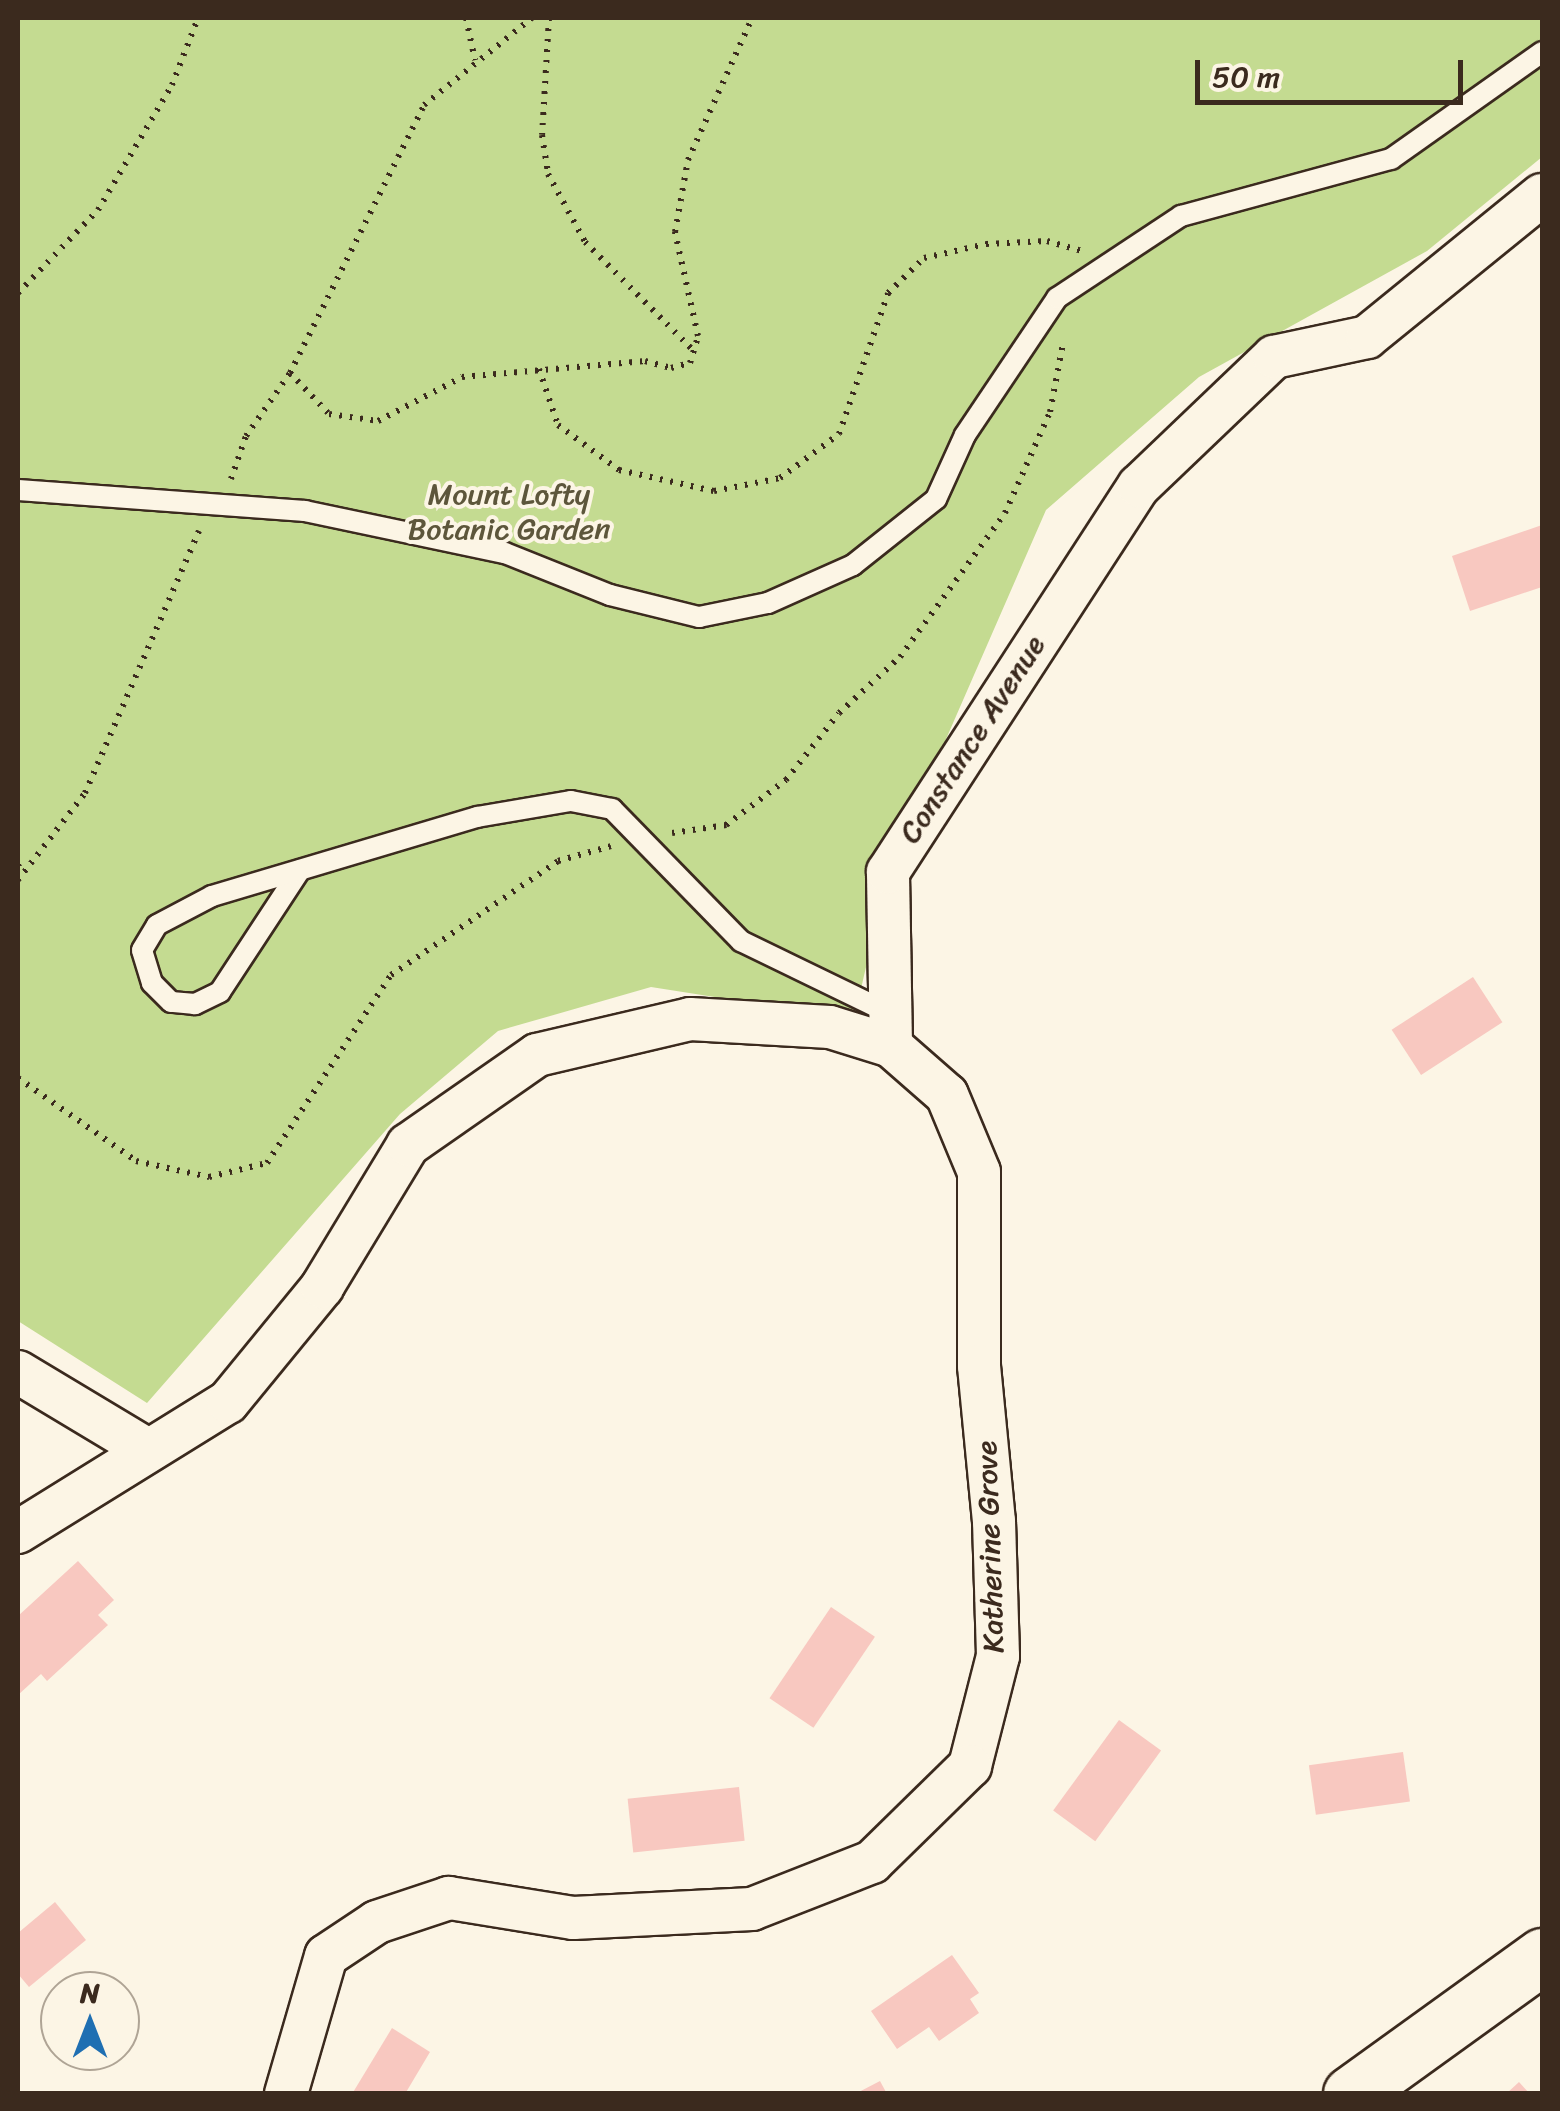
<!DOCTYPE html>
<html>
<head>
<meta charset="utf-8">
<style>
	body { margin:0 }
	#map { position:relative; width:1560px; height:2111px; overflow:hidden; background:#fcf5e5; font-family:Sriracha,sans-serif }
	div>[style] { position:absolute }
	.green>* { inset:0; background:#c4db91 }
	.building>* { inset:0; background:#f8c8c0; transform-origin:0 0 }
	.path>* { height:6px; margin-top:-3px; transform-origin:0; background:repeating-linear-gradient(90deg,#3b2a1e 0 2.5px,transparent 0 10.5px) }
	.roads { filter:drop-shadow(2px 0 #3b2a1e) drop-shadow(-2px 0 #3b2a1e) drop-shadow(0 2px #3b2a1e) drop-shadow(0 -2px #3b2a1e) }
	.lane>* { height:20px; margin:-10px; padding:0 10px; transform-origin:10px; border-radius:10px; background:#fcf5e5 }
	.street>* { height:42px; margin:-21px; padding:0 21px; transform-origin:21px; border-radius:21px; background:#fcf5e5 }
	.secondary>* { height:55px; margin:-27.5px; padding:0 27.5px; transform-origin:27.5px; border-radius:27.5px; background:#fcf5e5 }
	span { translate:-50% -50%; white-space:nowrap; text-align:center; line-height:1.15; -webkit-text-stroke:8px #fcf5e5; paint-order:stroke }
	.park-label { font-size:30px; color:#5d563b }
	.street-label { font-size:30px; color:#3b2a1e }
	.frame { position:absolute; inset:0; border:20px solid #3b2a1e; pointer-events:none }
	.north { position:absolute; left:40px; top:1971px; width:100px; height:100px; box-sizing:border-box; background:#fcf5e5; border:2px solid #afa495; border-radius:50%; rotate:0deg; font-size:28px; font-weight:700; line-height:40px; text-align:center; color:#3b2a1e }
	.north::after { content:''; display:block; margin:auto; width:35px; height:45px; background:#1f6fb2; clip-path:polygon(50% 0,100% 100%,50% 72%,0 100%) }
	.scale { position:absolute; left:1195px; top:60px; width:268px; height:45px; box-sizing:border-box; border:5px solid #3b2a1e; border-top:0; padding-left:12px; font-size:30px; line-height:35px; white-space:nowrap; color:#3b2a1e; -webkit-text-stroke:8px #fcf5e5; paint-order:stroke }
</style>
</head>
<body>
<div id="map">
	<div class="green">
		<div style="clip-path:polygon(18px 18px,1542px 18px,1542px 157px,1427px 251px,1199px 377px,1046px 510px,888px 872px,854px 1019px,651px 987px,498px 1031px,400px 1114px,147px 1403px,18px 1321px)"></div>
	</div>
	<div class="building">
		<div style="clip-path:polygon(1542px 525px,1542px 587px,1470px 611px,1452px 556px)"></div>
		<div style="left:1473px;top:977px;width:54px;height:97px;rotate:57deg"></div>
		<div style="clip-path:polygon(78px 1561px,114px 1600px,98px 1615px,108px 1625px,47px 1681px,41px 1674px,18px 1695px,18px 1616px)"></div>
		<div style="left:831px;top:1607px;width:53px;height:110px;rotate:34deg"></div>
		<div style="left:1119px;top:1720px;width:52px;height:112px;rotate:36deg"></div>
		<div style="left:1403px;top:1752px;width:50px;height:95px;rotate:82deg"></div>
		<div style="left:739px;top:1787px;width:54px;height:112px;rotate:84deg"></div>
		<div style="clip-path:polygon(55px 1902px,86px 1940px,29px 1987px,18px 1974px,18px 1933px)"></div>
		<div style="clip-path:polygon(952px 1955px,979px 1993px,970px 1999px,979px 2013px,939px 2041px,929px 2027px,897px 2049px,871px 2011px)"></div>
		<div style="clip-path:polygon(392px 2028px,430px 2052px,405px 2094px,352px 2094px)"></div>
		<div style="clip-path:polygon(880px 2081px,887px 2094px,855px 2094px)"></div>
		<div style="clip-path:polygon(1519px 2082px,1530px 2094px,1506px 2094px)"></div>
	</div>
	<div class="path">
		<div style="left:466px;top:18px;width:43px;rotate:77.9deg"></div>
		<div style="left:549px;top:18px;width:117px;rotate:93.4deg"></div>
		<div style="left:542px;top:135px;width:39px;rotate:81deg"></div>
		<div style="left:548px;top:174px;width:77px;rotate:61.4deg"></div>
		<div style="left:585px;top:242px;width:157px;rotate:45deg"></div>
		<div style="left:18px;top:293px;width:115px;rotate:-46.1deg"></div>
		<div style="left:98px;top:210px;width:145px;rotate:-59.4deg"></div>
		<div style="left:172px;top:85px;width:72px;rotate:-68.8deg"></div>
		<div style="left:539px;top:369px;width:59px;rotate:71.3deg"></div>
		<div style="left:558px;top:425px;width:76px;rotate:36.4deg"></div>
		<div style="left:619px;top:470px;width:97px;rotate:12.5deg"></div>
		<div style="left:714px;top:491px;width:67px;rotate:-11.1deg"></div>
		<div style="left:780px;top:478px;width:74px;rotate:-36.7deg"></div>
		<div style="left:839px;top:434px;width:149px;rotate:-70.8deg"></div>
		<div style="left:888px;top:293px;width:50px;rotate:-44.2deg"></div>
		<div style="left:924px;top:258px;width:64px;rotate:-12.7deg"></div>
		<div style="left:986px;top:244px;width:61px;rotate:-2.8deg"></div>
		<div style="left:1047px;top:241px;width:37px;rotate:16deg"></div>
		<div style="left:290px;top:373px;width:300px;rotate:-63.4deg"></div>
		<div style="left:424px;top:105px;width:139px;rotate:-38.9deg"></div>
		<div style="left:231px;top:479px;width:46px;rotate:-70.8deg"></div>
		<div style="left:246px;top:436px;width:77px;rotate:-55.1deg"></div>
		<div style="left:290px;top:373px;width:57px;rotate:46.4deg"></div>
		<div style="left:329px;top:414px;width:49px;rotate:8.1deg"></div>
		<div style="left:378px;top:421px;width:95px;rotate:-27.6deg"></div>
		<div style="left:462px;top:377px;width:184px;rotate:-5deg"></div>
		<div style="left:645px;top:361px;width:27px;rotate:15deg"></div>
		<div style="left:671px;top:368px;width:20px;rotate:-15deg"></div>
		<div style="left:690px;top:363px;width:28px;rotate:-73deg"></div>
		<div style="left:698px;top:336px;width:107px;rotate:-102.5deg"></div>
		<div style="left:675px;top:232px;width:73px;rotate:-79.8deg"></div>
		<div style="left:688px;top:160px;width:156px;rotate:-65.7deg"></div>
		<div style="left:672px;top:833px;width:55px;rotate:-8.4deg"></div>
		<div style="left:726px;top:825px;width:75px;rotate:-36.9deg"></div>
		<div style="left:786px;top:780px;width:85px;rotate:-51.7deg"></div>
		<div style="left:839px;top:713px;width:83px;rotate:-42.6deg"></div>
		<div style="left:900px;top:657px;width:178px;rotate:-53.9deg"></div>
		<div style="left:1005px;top:513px;width:111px;rotate:-66deg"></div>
		<div style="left:1050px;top:412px;width:70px;rotate:-79.3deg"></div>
		<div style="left:18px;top:865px;width:10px;rotate:61deg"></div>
		<div style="left:18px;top:880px;width:110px;rotate:-52.4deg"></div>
		<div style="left:85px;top:793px;width:286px;rotate:-66.5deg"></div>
		<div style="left:18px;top:1078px;width:144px;rotate:35.1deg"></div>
		<div style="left:136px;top:1161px;width:75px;rotate:12.4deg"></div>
		<div style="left:209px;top:1177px;width:60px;rotate:-13.6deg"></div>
		<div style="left:267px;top:1163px;width:225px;rotate:-56.6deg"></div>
		<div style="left:391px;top:975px;width:202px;rotate:-34.3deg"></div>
		<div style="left:558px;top:861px;width:55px;rotate:-15.8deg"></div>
	</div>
	<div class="roads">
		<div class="lane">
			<div style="left:18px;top:490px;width:288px;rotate:4.2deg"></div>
			<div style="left:305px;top:511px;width:204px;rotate:11.9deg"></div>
			<div style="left:505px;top:553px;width:113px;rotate:21.8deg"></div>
			<div style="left:610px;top:595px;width:92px;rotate:13.9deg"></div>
			<div style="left:699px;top:617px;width:70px;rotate:-11.5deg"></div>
			<div style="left:768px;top:603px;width:93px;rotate:-24.1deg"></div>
			<div style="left:853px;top:565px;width:106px;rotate:-38.5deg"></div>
			<div style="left:936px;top:499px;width:70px;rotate:-65.6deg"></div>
			<div style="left:965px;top:435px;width:165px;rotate:-56.1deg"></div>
			<div style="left:1057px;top:298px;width:149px;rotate:-33.5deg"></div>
			<div style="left:1181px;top:216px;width:218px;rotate:-15.2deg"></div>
			<div style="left:1391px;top:159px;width:185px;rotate:-35.3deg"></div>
			<div style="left:300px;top:870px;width:146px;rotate:123.3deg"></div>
			<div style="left:220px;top:992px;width:28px;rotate:154deg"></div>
			<div style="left:195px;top:1004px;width:24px;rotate:-175deg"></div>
			<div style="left:171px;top:1002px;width:27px;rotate:-135deg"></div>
			<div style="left:152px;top:983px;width:34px;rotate:-107deg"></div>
			<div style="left:142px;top:950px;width:29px;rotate:-59deg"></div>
			<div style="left:157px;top:925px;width:62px;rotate:-27.8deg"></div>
			<div style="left:212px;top:896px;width:277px;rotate:-16.6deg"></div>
			<div style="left:477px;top:817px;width:95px;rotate:-9.7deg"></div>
			<div style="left:571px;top:801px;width:42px;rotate:11deg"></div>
			<div style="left:612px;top:809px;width:185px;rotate:45.7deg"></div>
			<div style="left:741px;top:941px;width:165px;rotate:25.9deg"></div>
		</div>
		<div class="street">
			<div style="left:891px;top:1046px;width:174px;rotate:-91deg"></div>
			<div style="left:888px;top:872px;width:460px;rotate:-57deg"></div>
			<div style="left:1139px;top:486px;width:187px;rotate:-43.7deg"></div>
			<div style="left:1274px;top:357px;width:95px;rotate:-12.1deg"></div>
			<div style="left:1367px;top:337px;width:225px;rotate:-39.1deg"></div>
			<div style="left:18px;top:1372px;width:152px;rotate:31deg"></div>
			<div style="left:18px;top:1532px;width:247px;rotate:-31.8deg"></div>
			<div style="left:228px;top:1402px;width:149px;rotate:-50.7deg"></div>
			<div style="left:322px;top:1287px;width:166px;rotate:-58.8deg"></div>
			<div style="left:408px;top:1145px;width:157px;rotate:-34.9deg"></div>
			<div style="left:537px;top:1055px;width:157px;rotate:-13.2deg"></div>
			<div style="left:690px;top:1019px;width:140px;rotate:3.3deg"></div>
			<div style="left:830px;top:1027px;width:64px;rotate:17.3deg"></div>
			<div style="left:891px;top:1046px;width:74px;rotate:41.2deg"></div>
			<div style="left:947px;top:1095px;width:83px;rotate:67.4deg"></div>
			<div style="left:979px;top:1172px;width:194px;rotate:90deg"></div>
			<div style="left:979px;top:1366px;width:156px;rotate:84.5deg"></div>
			<div style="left:994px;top:1521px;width:135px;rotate:88.3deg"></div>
			<div style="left:998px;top:1656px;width:114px;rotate:104.3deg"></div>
			<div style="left:970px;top:1766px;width:137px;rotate:135.6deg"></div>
			<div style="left:872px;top:1862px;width:129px;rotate:158.6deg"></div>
			<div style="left:752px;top:1909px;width:179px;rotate:177.1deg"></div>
			<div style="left:573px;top:1918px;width:126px;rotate:-170.8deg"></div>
			<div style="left:449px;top:1898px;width:76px;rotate:161.6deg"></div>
			<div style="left:377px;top:1922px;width:61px;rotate:146.3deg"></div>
			<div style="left:326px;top:1956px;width:144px;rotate:106.2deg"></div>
		</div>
		<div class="secondary">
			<div style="left:1351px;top:2094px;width:236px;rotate:-35.8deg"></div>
		</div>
	</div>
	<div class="park-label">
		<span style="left:509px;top:511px">Mount Lofty<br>Botanic Garden</span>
	</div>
	<div class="street-label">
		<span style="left:972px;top:739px;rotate:-57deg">Constance Avenue</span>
		<span style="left:990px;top:1547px;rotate:-92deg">Katherine Grove</span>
	</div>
	<div class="frame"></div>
	<div class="north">N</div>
	<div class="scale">50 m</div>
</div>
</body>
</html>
